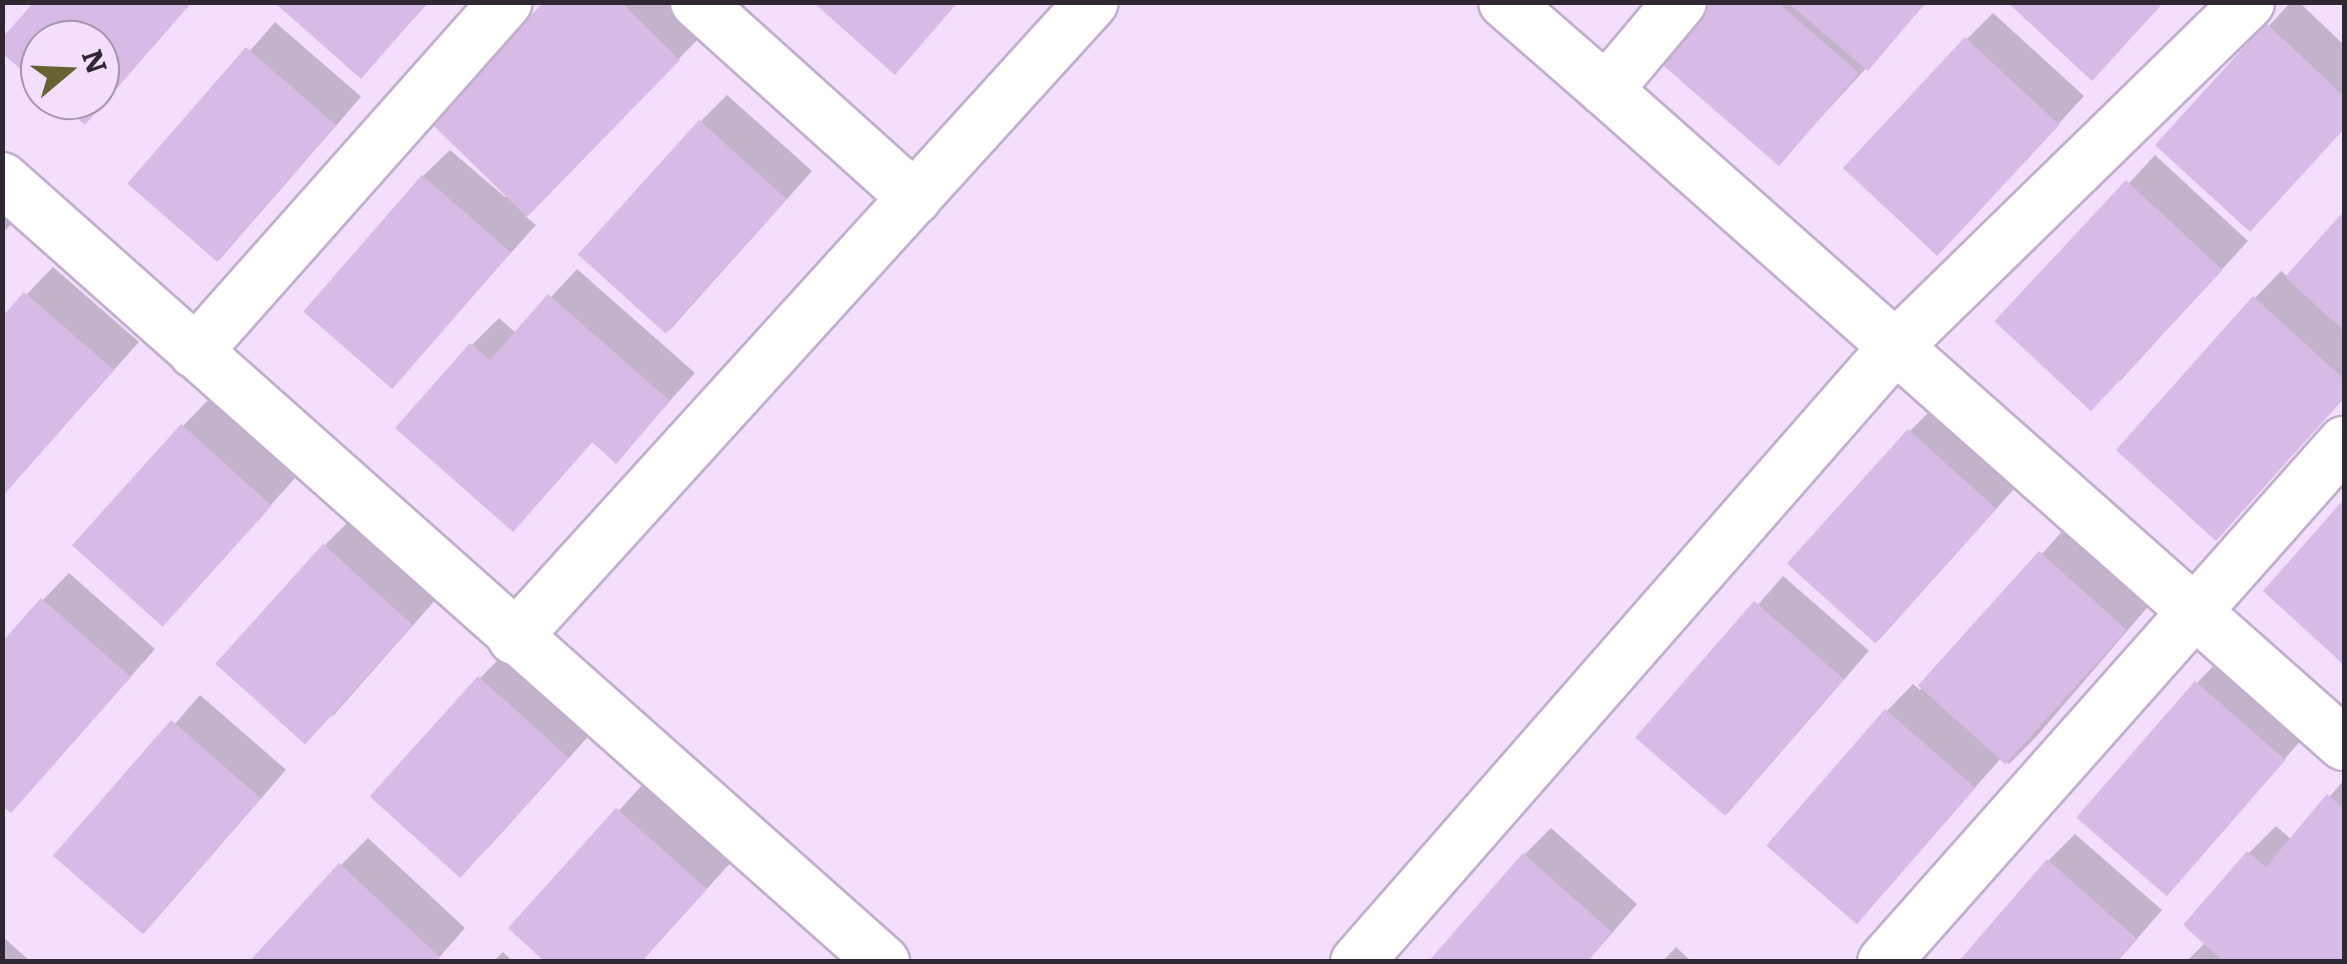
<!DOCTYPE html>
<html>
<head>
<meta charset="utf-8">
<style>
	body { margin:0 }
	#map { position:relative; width:2347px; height:964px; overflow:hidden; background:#f3dffd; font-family:Literata,serif }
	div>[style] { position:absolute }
	.shadow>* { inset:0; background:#0003; transform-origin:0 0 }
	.building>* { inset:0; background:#d7bae5; transform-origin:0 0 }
	.roads { filter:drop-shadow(2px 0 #c3afcc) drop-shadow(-2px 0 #c3afcc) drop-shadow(0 2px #c3afcc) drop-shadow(0 -2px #c3afcc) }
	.minor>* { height:52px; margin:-26px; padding:0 26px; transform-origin:26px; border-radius:26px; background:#fff }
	span { translate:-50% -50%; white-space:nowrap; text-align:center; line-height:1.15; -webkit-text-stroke:8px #f3dffd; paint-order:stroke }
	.frame { position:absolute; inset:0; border:5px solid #2f2833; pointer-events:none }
	.north { position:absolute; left:20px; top:20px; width:100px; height:100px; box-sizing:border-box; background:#f3dffd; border:2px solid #a596ac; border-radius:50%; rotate:71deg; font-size:28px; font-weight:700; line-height:40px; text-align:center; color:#2f2833 }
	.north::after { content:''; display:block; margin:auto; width:35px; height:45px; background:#676330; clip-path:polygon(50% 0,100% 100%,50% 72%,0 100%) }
</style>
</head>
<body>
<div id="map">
	<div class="shadow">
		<div style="clip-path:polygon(37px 2px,192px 2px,85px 122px,60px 100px,100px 100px,100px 40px,40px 40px,40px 83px)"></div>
		<div style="clip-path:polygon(278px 2px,429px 2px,361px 76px)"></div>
		<div style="clip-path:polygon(548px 2px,675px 2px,705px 32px,525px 216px,536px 225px,391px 386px,423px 176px,450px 150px,505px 197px,508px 194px)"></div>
		<div style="clip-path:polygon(1709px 2px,1927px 2px,1779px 163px)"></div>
		<div style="clip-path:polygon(2291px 2px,2299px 2px,2344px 45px,2344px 128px,2276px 202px,2158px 145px)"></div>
		<div style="clip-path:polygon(1993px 13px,2084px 96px,1966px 225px,1967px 39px)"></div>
		<div style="left:275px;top:22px;width:114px;height:216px;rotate:41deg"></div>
		<div style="clip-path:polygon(727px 95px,812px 171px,668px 332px,700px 122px)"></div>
		<div style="clip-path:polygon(2155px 155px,2248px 241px,2120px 381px,2000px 323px)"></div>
		<div style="clip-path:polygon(2px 194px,23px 211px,2px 234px)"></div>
		<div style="clip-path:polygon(2344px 215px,2344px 398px,2216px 538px,2255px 298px,2281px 271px,2288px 277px)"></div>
		<div style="clip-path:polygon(53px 267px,139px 342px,2px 495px,2px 320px)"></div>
		<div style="clip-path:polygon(577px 269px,695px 373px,616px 460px,594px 440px,539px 502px,472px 345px,499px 318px,517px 334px)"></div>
		<div style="clip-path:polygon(209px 399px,295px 478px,189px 596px,183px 426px)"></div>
		<div style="clip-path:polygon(1937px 404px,2022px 480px,1878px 641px,1910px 431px)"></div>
		<div style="clip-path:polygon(2344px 503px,2344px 661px,2267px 591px)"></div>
		<div style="clip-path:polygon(351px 519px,438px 597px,332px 717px,324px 546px)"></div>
		<div style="clip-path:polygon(2067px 526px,2152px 602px,2036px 737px,2009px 764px,2002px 757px,1881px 894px,1887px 711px,1913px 684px,1920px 690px)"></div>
		<div style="clip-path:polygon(69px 573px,155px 649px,37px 783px,43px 600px)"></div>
		<div style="left:1783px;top:576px;width:114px;height:216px;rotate:41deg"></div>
		<div style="clip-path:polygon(507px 651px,594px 730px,487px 849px,480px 678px)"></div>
		<div style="clip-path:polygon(2223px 656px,2309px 731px,2192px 866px,2197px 683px)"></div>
		<div style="left:200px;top:695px;width:114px;height:216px;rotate:41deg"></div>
		<div style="clip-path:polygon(2344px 780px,2344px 962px,2186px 962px,2206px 942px,2249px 853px,2276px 826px,2292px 840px)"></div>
		<div style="clip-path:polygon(644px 783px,732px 861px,641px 962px,512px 928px)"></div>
		<div style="clip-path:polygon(1551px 828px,1637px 904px,1587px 962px,1524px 855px)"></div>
		<div style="clip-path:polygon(2075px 834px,2162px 910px,2117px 962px,2048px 861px)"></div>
		<div style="clip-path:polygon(368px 838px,465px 928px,435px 962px,341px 865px)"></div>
		<div style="clip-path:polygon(2px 936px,31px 962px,2px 962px)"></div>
		<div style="clip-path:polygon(1676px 947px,1692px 962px,1662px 962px)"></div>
		<div style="clip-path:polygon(503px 952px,513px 962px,493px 962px)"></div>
	</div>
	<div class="building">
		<div style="clip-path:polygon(34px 2px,192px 2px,85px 125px,56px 100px,100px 100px,100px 40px,40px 40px,40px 86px,2px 53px,2px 38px)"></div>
		<div style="clip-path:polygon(274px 2px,428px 2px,361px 79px)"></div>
		<div style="clip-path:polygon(544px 2px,621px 2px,680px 60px,527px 217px,429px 121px)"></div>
		<div style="clip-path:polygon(813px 2px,958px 2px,895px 75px)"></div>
		<div style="clip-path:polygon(1706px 2px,1777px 2px,1859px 73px,1779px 166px,1657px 60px)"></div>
		<div style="clip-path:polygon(1787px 2px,1926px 2px,1868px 71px)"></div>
		<div style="clip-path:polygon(2007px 2px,2164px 2px,2092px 81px)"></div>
		<div style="clip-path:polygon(2266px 23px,2344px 96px,2344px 129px,2250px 232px,2155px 145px)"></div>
		<div style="left:1965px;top:37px;width:129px;height:179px;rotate:43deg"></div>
		<div style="left:246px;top:47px;width:119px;height:181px;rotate:41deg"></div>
		<div style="left:699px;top:120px;width:118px;height:181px;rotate:42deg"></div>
		<div style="left:422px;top:175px;width:118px;height:181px;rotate:41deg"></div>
		<div style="left:2126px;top:180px;width:132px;height:193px;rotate:43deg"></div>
		<div style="clip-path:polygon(2344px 211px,2344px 331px,2285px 277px)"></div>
		<div style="clip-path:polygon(24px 292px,114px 370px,2px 497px,2px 317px)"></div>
		<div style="clip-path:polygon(548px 294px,670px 401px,616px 464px,592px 442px,513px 532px,395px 428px,470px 343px,490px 360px)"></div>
		<div style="clip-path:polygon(2253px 296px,2344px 379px,2344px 398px,2216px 541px,2116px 450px)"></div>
		<div style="left:181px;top:424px;width:122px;height:163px;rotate:42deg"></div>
		<div style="left:1908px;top:429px;width:119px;height:181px;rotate:42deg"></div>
		<div style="clip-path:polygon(2344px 499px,2344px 665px,2263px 591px)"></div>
		<div style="left:323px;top:544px;width:121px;height:161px;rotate:42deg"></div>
		<div style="left:2039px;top:551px;width:118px;height:181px;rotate:42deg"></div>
		<div style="clip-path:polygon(41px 598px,131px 677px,11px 813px,2px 806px,2px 642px)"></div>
		<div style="left:1754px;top:601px;width:119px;height:181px;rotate:41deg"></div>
		<div style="left:478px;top:676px;width:122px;height:162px;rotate:42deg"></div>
		<div style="left:2195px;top:681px;width:120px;height:181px;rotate:41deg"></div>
		<div style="left:1885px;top:709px;width:120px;height:181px;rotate:41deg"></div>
		<div style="left:171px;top:720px;width:119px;height:180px;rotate:41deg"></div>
		<div style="clip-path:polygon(2327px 794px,2344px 809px,2344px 962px,2224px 962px,2183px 925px,2247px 851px,2266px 867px)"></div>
		<div style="clip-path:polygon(616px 808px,707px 889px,641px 962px,545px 962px,508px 928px)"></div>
		<div style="clip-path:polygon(1523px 853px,1612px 932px,1587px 962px,1428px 962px)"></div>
		<div style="clip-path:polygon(2047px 859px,2137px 939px,2117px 962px,1958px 962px)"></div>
		<div style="clip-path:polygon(339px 863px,440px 957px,436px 962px,249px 962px)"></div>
	</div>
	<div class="roads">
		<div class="minor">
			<div style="left:697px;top:2px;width:293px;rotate:42deg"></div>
			<div style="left:1505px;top:2px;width:134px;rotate:41.1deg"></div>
			<div style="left:1680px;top:2px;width:115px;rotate:130.1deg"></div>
			<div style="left:1606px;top:90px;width:986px;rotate:41.55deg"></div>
			<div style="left:2px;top:179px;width:1179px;rotate:41.63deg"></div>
			<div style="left:195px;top:352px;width:468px;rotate:-48.4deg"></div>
			<div style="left:514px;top:638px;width:859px;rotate:-47.74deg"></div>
			<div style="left:1357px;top:962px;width:819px;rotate:-48.81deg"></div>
			<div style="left:1896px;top:346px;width:492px;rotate:-44.3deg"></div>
			<div style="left:1884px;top:962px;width:694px;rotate:-48.45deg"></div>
		</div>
	</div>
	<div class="frame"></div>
	<div class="north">N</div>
</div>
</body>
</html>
